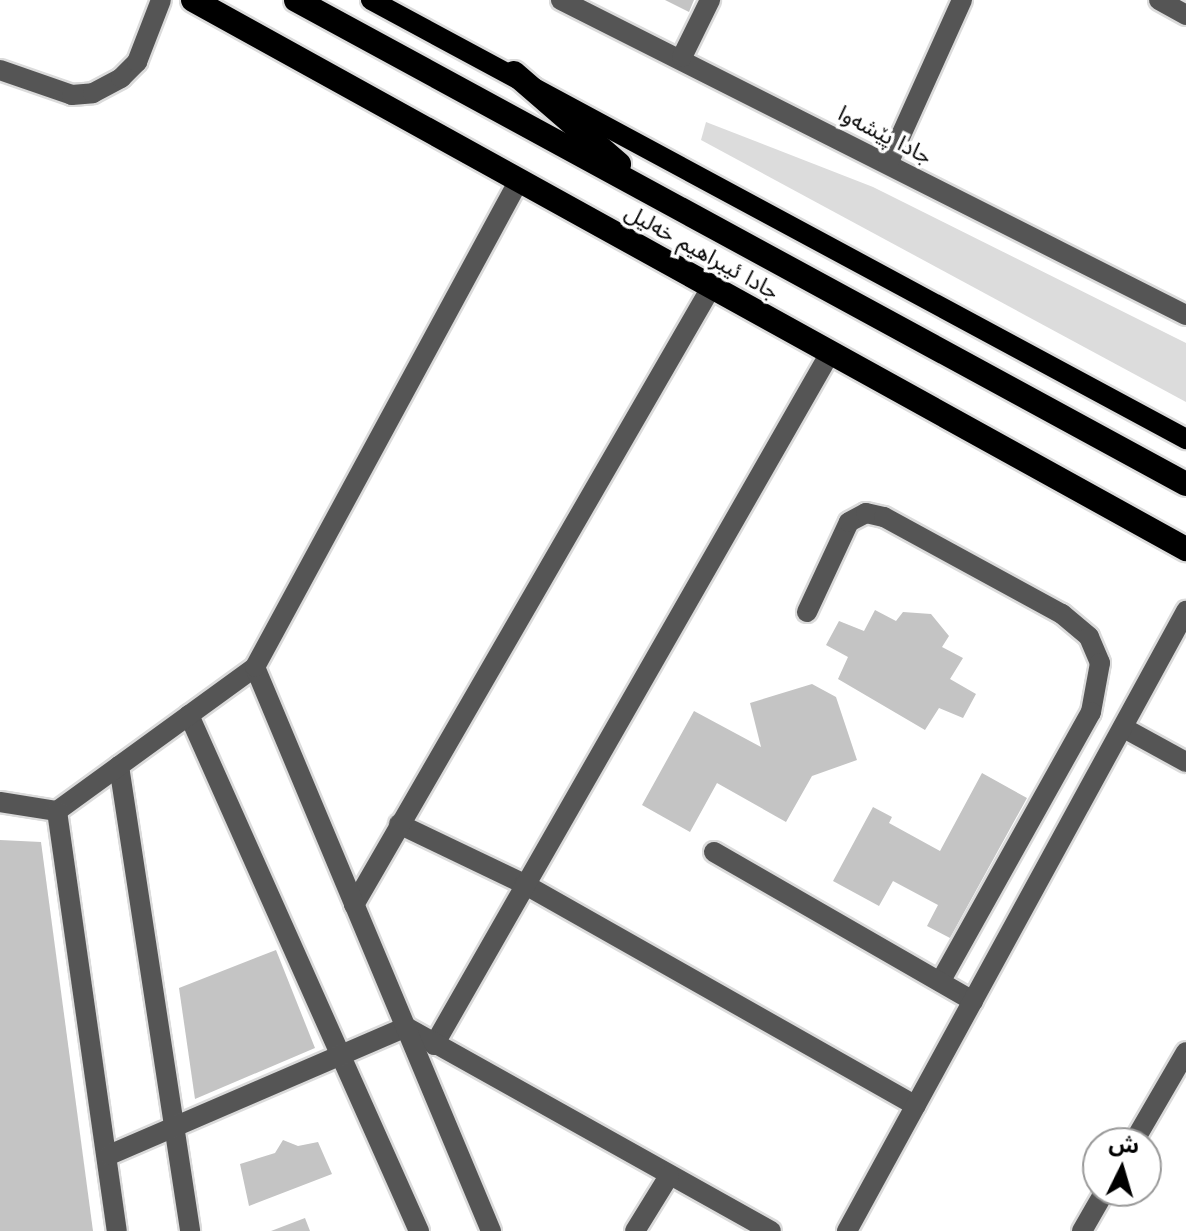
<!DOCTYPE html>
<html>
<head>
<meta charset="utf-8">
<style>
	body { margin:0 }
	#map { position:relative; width:1186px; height:1231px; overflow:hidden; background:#fff; font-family:"Work Sans","Noto Sans Arabic",sans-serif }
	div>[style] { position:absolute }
	.green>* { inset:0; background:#dcdcdc }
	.building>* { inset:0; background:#c4c4c4 }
	.roads { filter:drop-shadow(2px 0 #dbdbdb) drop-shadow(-2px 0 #dbdbdb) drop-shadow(0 2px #dbdbdb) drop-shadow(0 -2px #dbdbdb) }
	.minor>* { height:20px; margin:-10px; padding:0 10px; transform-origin:10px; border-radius:10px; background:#555 }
	.major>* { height:20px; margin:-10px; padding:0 10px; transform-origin:10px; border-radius:10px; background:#000 }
	.highway>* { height:24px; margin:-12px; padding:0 12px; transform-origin:12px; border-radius:12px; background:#000 }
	span { translate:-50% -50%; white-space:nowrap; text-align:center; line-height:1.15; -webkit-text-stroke:7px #fff; paint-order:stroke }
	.street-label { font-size:22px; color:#000 }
	.north { position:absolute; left:1082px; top:1127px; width:80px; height:80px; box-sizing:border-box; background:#fff; border:2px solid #999; border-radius:50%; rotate:5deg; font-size:22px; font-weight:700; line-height:32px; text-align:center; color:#000 }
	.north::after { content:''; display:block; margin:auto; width:28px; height:36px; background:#000; clip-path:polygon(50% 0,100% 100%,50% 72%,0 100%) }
</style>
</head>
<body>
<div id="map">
	<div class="green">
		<div style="clip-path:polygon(706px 122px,873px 187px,1186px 343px,1186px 402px,701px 140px)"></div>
	</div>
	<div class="building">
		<div style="clip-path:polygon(665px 0,694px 0,689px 12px)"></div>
		<div style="clip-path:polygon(875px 610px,896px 621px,903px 612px,931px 614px,949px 636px,942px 647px,963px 658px,950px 679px,976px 694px,963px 718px,939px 708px,925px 730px,838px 679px,848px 657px,826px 645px,839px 621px,864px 631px)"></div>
		<div style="clip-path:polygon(812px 684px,836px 697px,857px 760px,812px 776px,786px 822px,717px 783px,690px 832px,642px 805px,694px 711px,761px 747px,750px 703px)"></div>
		<div style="clip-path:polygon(982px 773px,1027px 798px,950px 938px,927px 926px,938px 905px,893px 881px,879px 906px,833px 881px,873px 807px,892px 817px,889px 823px,940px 851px)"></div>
		<div style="clip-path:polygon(0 840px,41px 842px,93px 1231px,0 1231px)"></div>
		<div style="clip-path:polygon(276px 950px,315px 1048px,195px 1099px,179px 988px)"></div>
		<div style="clip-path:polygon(283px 1140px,298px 1146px,318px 1142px,332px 1174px,249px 1206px,240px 1164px,275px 1153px)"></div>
		<div style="clip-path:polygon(305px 1218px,310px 1231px,271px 1231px)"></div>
	</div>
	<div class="roads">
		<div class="minor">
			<div style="left:561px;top:0;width:700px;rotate:26.75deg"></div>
			<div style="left:1159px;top:0;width:31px;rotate:29deg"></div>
			<div style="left:682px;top:57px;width:64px;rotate:-63.8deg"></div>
			<div style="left:0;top:70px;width:76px;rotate:19.1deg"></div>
			<div style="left:72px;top:95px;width:21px;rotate:-5deg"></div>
			<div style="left:93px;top:93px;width:32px;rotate:-28deg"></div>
			<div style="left:121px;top:78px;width:23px;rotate:-45deg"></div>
			<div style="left:137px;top:62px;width:66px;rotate:-68.8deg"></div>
			<div style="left:888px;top:164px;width:180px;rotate:-65.7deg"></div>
			<div style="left:807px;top:612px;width:99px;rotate:-65deg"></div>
			<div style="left:849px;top:522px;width:19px;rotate:-28deg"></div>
			<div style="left:866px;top:513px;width:18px;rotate:13deg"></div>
			<div style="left:884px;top:517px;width:203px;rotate:28.6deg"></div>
			<div style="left:1062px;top:614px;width:35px;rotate:40deg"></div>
			<div style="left:1089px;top:637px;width:28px;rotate:67deg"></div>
			<div style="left:1100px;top:663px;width:50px;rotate:100.4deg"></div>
			<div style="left:1091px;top:712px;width:309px;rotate:119.2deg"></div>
			<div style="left:189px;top:715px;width:565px;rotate:65.98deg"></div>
			<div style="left:1124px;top:728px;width:71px;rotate:28.7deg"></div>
			<div style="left:119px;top:766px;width:470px;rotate:81.3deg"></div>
			<div style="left:0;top:802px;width:58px;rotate:9deg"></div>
			<div style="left:57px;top:811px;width:245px;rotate:-36deg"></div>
			<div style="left:57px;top:811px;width:424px;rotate:81.9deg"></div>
			<div style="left:399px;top:824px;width:139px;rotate:25.6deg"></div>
			<div style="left:524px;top:884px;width:450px;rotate:29.5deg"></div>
			<div style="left:714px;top:852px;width:299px;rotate:29.9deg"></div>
			<div style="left:354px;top:905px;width:715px;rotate:-59.96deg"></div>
			<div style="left:434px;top:1045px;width:797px;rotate:-60.22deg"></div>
			<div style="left:1133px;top:1143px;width:105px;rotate:-59.8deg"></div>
			<div style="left:109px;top:1155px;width:323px;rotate:-23.3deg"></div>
			<div style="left:406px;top:1027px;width:418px;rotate:29.2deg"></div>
			<div style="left:491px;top:1231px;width:611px;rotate:-112.71deg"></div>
			<div style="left:255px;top:667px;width:552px;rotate:-61.53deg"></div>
			<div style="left:635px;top:1231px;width:65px;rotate:-58.3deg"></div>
			<div style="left:847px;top:1231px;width:707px;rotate:-61.33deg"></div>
			<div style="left:1082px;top:1231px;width:46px;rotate:-60.1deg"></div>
		</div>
		<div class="major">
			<div style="left:371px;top:0;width:926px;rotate:28.31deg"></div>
		</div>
		<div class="highway">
			<div style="left:193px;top:0;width:1135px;rotate:28.94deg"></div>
			<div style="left:296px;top:0;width:1013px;rotate:28.54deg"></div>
			<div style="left:514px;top:73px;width:139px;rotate:40.9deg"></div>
		</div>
	</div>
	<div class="street-label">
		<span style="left:885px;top:135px;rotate:27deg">جادا پێشەوا</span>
		<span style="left:702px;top:252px;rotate:29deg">جادا ئیبراهیم خەلیل</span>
	</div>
	<div class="north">ش</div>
</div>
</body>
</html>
